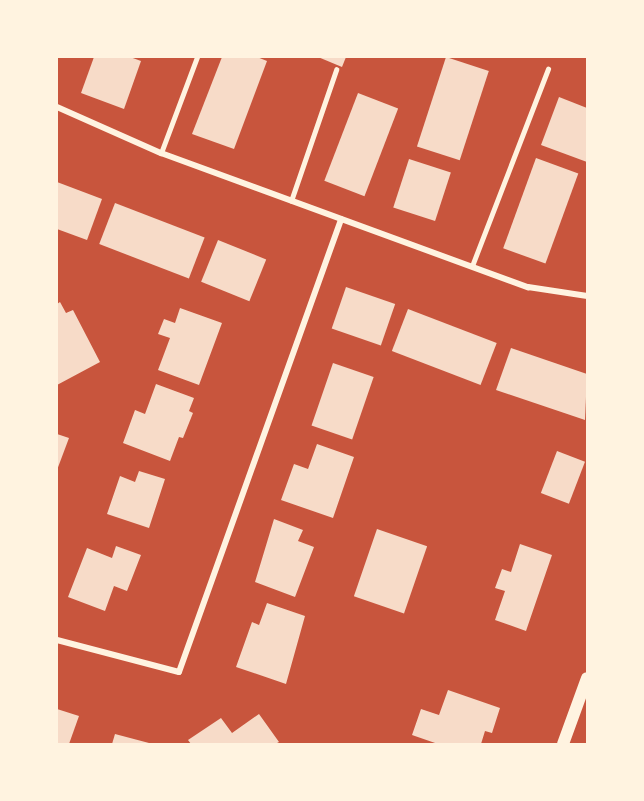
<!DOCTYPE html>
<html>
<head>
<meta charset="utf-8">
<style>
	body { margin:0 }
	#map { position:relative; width:644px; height:801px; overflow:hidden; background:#c8553d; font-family:Figtree,sans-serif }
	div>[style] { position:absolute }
	.building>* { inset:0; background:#f7dbc8; transform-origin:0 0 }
	.service>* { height:4.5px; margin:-2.25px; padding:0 2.25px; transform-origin:2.25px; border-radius:2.25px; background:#fff3e0 }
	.minor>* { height:6px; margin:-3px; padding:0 3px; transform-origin:3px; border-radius:3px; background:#fff3e0 }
	.secondary>* { height:12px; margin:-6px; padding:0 6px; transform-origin:6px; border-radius:6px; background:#fff3e0 }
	span { translate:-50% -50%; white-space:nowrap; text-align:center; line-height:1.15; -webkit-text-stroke:4.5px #fff3e0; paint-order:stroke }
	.frame { position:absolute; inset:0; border:58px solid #fff3e0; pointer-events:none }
</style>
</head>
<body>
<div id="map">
	<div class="building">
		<div style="clip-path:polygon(94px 57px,130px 57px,141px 61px,124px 109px,81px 93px)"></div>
		<div style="clip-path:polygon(222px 57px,257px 57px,267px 61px,234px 149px,192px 134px)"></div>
		<div style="clip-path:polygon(318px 57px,346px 57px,342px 67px)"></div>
		<div style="left:446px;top:57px;width:45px;height:94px;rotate:18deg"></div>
		<div style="left:358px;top:93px;width:43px;height:94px;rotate:21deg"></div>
		<div style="clip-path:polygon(559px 97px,587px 108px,587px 162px,541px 145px)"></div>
		<div style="left:536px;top:158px;width:45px;height:96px;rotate:20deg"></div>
		<div style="left:409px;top:159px;width:44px;height:51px;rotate:18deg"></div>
		<div style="clip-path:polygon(57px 182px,102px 199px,87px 240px,57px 229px)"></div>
		<div style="left:115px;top:203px;width:96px;height:44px;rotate:21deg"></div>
		<div style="left:218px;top:240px;width:52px;height:45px;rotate:22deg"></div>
		<div style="left:346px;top:287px;width:52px;height:44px;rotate:19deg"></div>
		<div style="clip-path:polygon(60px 302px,66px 313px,73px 310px,100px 362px,57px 385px,57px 304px)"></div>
		<div style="clip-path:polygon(180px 308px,222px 323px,199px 385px,158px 370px,170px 338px,158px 334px,164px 319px,175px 323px)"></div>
		<div style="left:408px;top:309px;width:95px;height:45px;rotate:21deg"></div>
		<div style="clip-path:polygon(511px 348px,587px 374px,585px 420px,496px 390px)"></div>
		<div style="left:333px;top:363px;width:43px;height:66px;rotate:19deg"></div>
		<div style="clip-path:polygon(156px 384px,194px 398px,189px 411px,193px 413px,183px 438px,179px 437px,170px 461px,123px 443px,135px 410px,145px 414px)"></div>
		<div style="clip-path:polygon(57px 434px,69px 438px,57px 470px)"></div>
		<div style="clip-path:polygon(317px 444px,354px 457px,333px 518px,281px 500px,294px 464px,308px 469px)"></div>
		<div style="left:557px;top:451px;width:30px;height:45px;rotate:21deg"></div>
		<div style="clip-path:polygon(139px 471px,165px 479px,149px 528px,107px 514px,120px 476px,135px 482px)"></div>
		<div style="clip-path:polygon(274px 519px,303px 530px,298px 541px,314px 547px,295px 597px,255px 582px)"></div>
		<div style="left:377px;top:529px;width:53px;height:71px;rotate:19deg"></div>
		<div style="clip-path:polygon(520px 544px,552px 555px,526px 631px,495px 620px,505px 591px,495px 588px,502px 569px,511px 572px)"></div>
		<div style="clip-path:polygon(116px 546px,141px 555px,127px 591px,114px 586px,105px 611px,68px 597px,87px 548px,112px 558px)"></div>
		<div style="clip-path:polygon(267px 603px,305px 616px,286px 684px,236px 667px,252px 622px,259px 625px)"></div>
		<div style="clip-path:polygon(448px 690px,500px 708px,492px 733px,485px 731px,481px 744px,438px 744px,412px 735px,421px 709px,439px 715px)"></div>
		<div style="clip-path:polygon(57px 709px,79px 716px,69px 744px,57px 744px)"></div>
		<div style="clip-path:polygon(259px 714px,279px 742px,275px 744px,191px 744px,188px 740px,221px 718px,232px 733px)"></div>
		<div style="clip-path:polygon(115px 734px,149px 743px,149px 744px,112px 744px)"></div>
	</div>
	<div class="service">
		<div style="left:161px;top:153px;width:103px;rotate:-69.4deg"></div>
		<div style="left:291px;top:201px;width:139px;rotate:-71deg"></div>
		<div style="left:472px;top:266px;width:211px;rotate:-68.9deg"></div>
	</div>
	<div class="minor">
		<div style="left:57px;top:107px;width:114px;rotate:23.9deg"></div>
		<div style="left:161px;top:153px;width:391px;rotate:20.1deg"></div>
		<div style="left:528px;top:287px;width:60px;rotate:8.7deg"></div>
		<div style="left:57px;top:640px;width:126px;rotate:14.7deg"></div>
		<div style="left:179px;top:672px;width:481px;rotate:-70.3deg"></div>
	</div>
	<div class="secondary">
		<div style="left:563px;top:744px;width:70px;rotate:-70deg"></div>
	</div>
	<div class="frame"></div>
</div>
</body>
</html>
